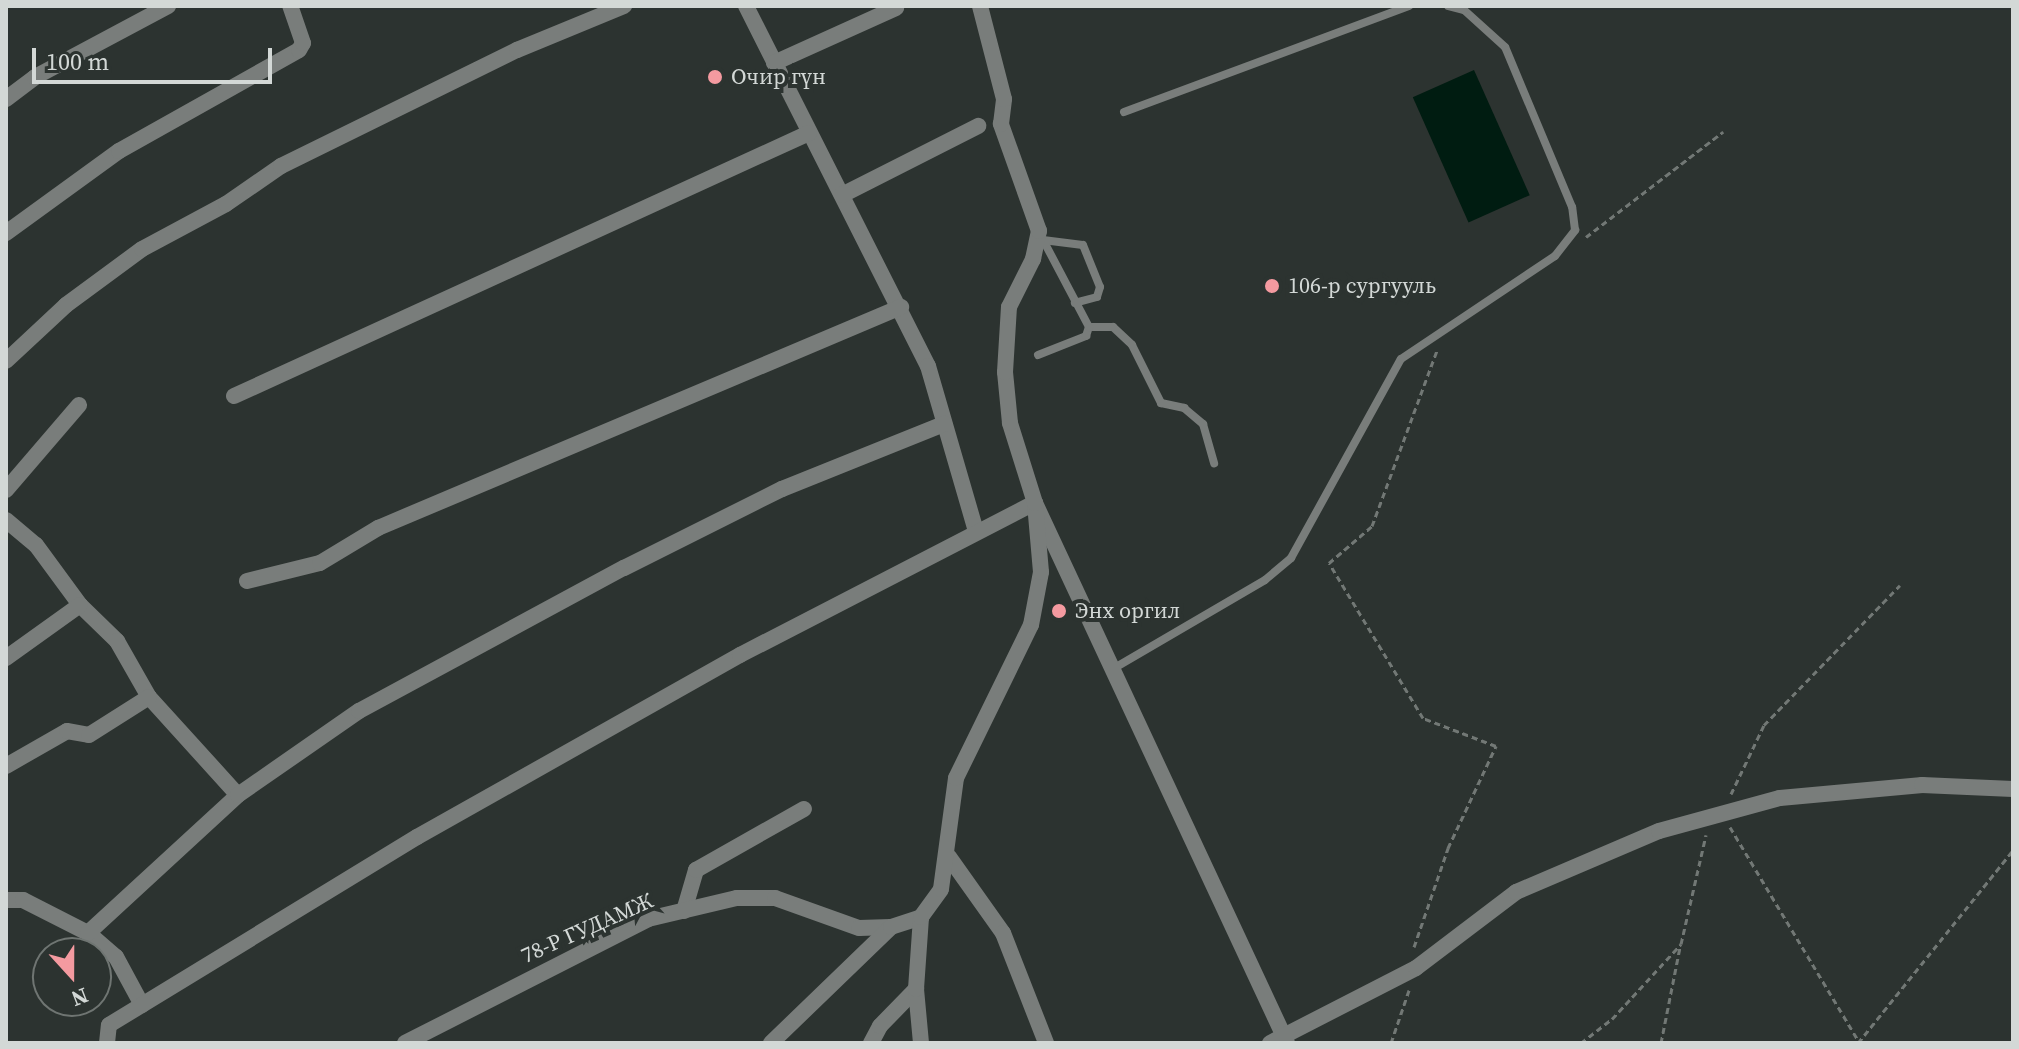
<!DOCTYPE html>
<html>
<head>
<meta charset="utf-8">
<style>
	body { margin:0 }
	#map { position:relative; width:2019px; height:1049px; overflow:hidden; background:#2c3330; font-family:"Source Serif 4",serif }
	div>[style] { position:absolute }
	.water>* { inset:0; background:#001c11; transform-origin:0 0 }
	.path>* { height:3px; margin-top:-1.5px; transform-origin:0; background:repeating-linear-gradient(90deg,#727875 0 6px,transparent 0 10px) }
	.service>* { height:8px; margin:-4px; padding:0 4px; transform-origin:4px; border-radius:4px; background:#797d7b }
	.minor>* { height:16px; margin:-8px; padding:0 8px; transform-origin:8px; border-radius:8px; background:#797d7b }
	.dots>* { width:22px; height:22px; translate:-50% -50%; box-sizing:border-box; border:4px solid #2c3330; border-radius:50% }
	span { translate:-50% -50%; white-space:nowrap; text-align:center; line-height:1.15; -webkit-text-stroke:8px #2c3330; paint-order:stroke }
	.poi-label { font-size:22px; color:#d3d8d6 }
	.left { translate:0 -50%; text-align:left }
	.street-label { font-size:22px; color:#d3d8d6 }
	.frame { position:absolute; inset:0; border:8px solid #d3d8d6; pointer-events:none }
	.north { position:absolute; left:32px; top:937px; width:80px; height:80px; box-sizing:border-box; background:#2c3330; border:2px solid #6f7572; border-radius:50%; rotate:159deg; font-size:22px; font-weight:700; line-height:32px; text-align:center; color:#d3d8d6 }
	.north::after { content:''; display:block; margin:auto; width:28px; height:36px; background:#f49aa0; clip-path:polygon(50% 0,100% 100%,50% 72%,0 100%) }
	.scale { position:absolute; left:32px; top:48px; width:240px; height:36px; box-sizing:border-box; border:4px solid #d3d8d6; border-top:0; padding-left:10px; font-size:24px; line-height:28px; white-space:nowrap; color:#d3d8d6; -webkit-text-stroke:6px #2c3330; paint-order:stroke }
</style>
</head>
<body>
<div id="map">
	<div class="water">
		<div style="left:1474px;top:70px;width:137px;height:67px;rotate:66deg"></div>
	</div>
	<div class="path">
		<div style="left:1586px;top:237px;width:173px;rotate:-37.5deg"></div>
		<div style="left:1731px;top:794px;width:76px;rotate:-64.4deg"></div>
		<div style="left:1764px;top:725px;width:195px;rotate:-45.8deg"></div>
		<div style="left:1730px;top:827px;width:251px;rotate:59deg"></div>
		<div style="left:1414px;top:947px;width:105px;rotate:-71deg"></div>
		<div style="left:1448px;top:848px;width:113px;rotate:-64.8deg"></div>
		<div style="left:1496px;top:746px;width:78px;rotate:-159deg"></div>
		<div style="left:1423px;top:718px;width:181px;rotate:-121.2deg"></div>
		<div style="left:1329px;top:563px;width:57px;rotate:-40.7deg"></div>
		<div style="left:1372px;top:526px;width:188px;rotate:-69.7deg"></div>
		<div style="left:1391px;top:1043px;width:56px;rotate:-71.2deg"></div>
		<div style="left:1581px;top:1043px;width:39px;rotate:-38deg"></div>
		<div style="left:1612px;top:1019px;width:102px;rotate:-47.4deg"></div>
		<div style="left:1681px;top:944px;width:112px;rotate:-77.1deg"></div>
		<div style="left:1661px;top:1043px;width:98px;rotate:-78.8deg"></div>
		<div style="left:1858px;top:1043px;width:248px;rotate:-51.2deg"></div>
	</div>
	<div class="service">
		<div style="left:1124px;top:112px;width:304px;rotate:-20.4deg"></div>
		<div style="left:1043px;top:240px;width:40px;rotate:7.1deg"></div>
		<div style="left:1083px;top:245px;width:45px;rotate:68deg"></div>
		<div style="left:1100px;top:287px;width:10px;rotate:107deg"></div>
		<div style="left:1097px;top:297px;width:23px;rotate:165deg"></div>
		<div style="left:1089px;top:327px;width:24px"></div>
		<div style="left:1113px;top:327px;width:26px;rotate:43deg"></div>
		<div style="left:1132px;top:345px;width:65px;rotate:63.4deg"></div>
		<div style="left:1161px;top:403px;width:24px;rotate:12deg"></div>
		<div style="left:1184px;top:408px;width:25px;rotate:40deg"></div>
		<div style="left:1203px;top:424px;width:41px;rotate:74.2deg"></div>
		<div style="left:1038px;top:355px;width:52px;rotate:-21.6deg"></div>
		<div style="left:1086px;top:336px;width:9px;rotate:-72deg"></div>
		<div style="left:1089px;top:327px;width:103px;rotate:-117.8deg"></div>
		<div style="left:1111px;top:670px;width:178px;rotate:-30.3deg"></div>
		<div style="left:1265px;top:580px;width:34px;rotate:-40deg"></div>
		<div style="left:1291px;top:558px;width:227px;rotate:-61.1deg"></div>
		<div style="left:1401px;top:359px;width:185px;rotate:-33.8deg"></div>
		<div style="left:1555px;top:256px;width:33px;rotate:-52deg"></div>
		<div style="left:1575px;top:230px;width:23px;rotate:-97deg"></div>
		<div style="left:1572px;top:207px;width:173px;rotate:-112.7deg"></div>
		<div style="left:1505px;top:47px;width:55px;rotate:-137.9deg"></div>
		<div style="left:1464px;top:10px;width:16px;rotate:-166deg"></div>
	</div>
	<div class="minor">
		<div style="left:746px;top:6px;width:403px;rotate:63.2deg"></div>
		<div style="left:928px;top:366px;width:172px;rotate:73.8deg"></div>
		<div style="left:774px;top:63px;width:134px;rotate:-24.3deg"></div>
		<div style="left:6px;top:99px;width:36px;rotate:-37deg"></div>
		<div style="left:35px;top:77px;width:151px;rotate:-28.1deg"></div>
		<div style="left:842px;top:195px;width:153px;rotate:-26.9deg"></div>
		<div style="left:6px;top:233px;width:140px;rotate:-36deg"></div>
		<div style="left:119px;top:151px;width:206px;rotate:-29.3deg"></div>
		<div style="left:299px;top:50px;width:8px;rotate:-60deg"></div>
		<div style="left:303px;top:43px;width:39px;rotate:-109deg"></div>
		<div style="left:6px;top:361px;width:82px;rotate:-43deg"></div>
		<div style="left:66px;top:305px;width:94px;rotate:-36.4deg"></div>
		<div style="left:142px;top:249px;width:95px;rotate:-28.2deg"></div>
		<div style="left:226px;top:204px;width:67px;rotate:-34.6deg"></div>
		<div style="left:281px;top:166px;width:263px;rotate:-26.2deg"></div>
		<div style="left:517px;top:50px;width:116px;rotate:-22.4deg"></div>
		<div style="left:234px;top:396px;width:632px;rotate:-24.58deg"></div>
		<div style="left:6px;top:490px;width:112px;rotate:-49.3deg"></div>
		<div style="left:6px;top:520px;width:39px;rotate:40deg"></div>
		<div style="left:36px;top:545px;width:74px;rotate:53.7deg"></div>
		<div style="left:80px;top:605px;width:52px;rotate:44.2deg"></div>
		<div style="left:117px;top:641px;width:64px;rotate:60.3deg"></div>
		<div style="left:149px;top:697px;width:132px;rotate:47.8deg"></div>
		<div style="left:247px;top:581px;width:75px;rotate:-13.9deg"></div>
		<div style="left:320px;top:563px;width:68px;rotate:-31.1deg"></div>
		<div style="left:378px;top:528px;width:568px;rotate:-22.91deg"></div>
		<div style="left:6px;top:658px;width:91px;rotate:-35.6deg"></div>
		<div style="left:6px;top:766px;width:70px;rotate:-29.8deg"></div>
		<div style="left:67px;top:731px;width:22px;rotate:10deg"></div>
		<div style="left:89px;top:735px;width:71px;rotate:-32.3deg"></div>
		<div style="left:949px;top:857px;width:93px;rotate:54.6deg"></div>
		<div style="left:1003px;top:933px;width:118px;rotate:68.6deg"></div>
		<div style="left:6px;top:900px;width:17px"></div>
		<div style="left:23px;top:900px;width:73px;rotate:26.9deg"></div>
		<div style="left:684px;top:911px;width:43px;rotate:-73.7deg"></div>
		<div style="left:696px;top:870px;width:124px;rotate:-29.5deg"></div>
		<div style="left:142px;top:1005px;width:55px;rotate:-118.4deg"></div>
		<div style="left:116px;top:957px;width:37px;rotate:-139deg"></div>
		<div style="left:88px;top:933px;width:204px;rotate:-42.6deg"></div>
		<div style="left:238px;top:795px;width:147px;rotate:-34.8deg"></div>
		<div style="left:359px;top:711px;width:301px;rotate:-28.4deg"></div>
		<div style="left:624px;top:568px;width:177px;rotate:-26.6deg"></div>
		<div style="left:782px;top:489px;width:175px;rotate:-21.9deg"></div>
		<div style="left:107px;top:1043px;width:18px;rotate:-84deg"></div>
		<div style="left:109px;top:1025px;width:361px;rotate:-31.4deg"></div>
		<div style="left:417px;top:837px;width:371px;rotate:-29.4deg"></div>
		<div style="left:740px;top:655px;width:332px;rotate:-27.3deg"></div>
		<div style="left:1035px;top:503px;width:596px;rotate:64.98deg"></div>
		<div style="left:405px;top:1043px;width:273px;rotate:-27deg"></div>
		<div style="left:648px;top:919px;width:91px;rotate:-13.3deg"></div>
		<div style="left:737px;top:898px;width:38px"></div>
		<div style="left:775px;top:898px;width:89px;rotate:19.7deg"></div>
		<div style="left:859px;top:928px;width:32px;rotate:-2deg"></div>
		<div style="left:771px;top:1043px;width:167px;rotate:-44deg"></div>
		<div style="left:891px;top:927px;width:32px;rotate:-18deg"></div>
		<div style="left:871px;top:1043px;width:19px;rotate:-62deg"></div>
		<div style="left:880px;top:1026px;width:52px;rotate:-45.8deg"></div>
		<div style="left:921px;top:1043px;width:54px;rotate:-95.3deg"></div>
		<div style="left:916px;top:989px;width:72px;rotate:-86deg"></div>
		<div style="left:921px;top:917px;width:34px;rotate:-54deg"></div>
		<div style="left:941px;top:889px;width:112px;rotate:-82.3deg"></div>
		<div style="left:956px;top:778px;width:170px;rotate:-63.9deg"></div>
		<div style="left:1031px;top:625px;width:54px;rotate:-79.3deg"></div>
		<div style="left:1041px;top:572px;width:69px;rotate:-95deg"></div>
		<div style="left:1035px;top:503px;width:84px;rotate:-107.4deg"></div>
		<div style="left:1010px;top:423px;width:51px;rotate:-95.6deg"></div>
		<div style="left:1005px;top:372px;width:65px;rotate:-86.5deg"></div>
		<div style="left:1009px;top:307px;width:54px;rotate:-63.4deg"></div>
		<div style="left:1033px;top:259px;width:29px;rotate:-78deg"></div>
		<div style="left:1039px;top:231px;width:114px;rotate:-109.6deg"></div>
		<div style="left:1001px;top:124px;width:25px;rotate:-83deg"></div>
		<div style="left:1004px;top:99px;width:96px;rotate:-104.5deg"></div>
		<div style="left:1270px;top:1043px;width:164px;rotate:-27.2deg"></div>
		<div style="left:1416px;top:968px;width:126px;rotate:-37.2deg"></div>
		<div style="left:1516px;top:892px;width:155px;rotate:-23.1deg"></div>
		<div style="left:1659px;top:831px;width:125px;rotate:-15.3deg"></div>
		<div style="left:1780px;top:798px;width:143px;rotate:-5.2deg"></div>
		<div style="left:1922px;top:785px;width:91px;rotate:2.5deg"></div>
	</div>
	<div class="dots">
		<div style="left:715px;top:77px;background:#f49aa0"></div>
		<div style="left:1272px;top:286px;background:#f49aa0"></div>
		<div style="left:1059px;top:611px;background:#f49aa0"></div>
	</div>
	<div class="poi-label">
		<span class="left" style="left:731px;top:77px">Очир гүн</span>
		<span class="left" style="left:1288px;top:286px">106-р сургууль</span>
		<span class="left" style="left:1075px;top:611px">Энх оргил</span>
	</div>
	<div class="street-label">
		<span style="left:587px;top:928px;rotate:-24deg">78-Р ГУДАМЖ</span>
	</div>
	<div class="frame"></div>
	<div class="north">N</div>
	<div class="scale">100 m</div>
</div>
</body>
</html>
